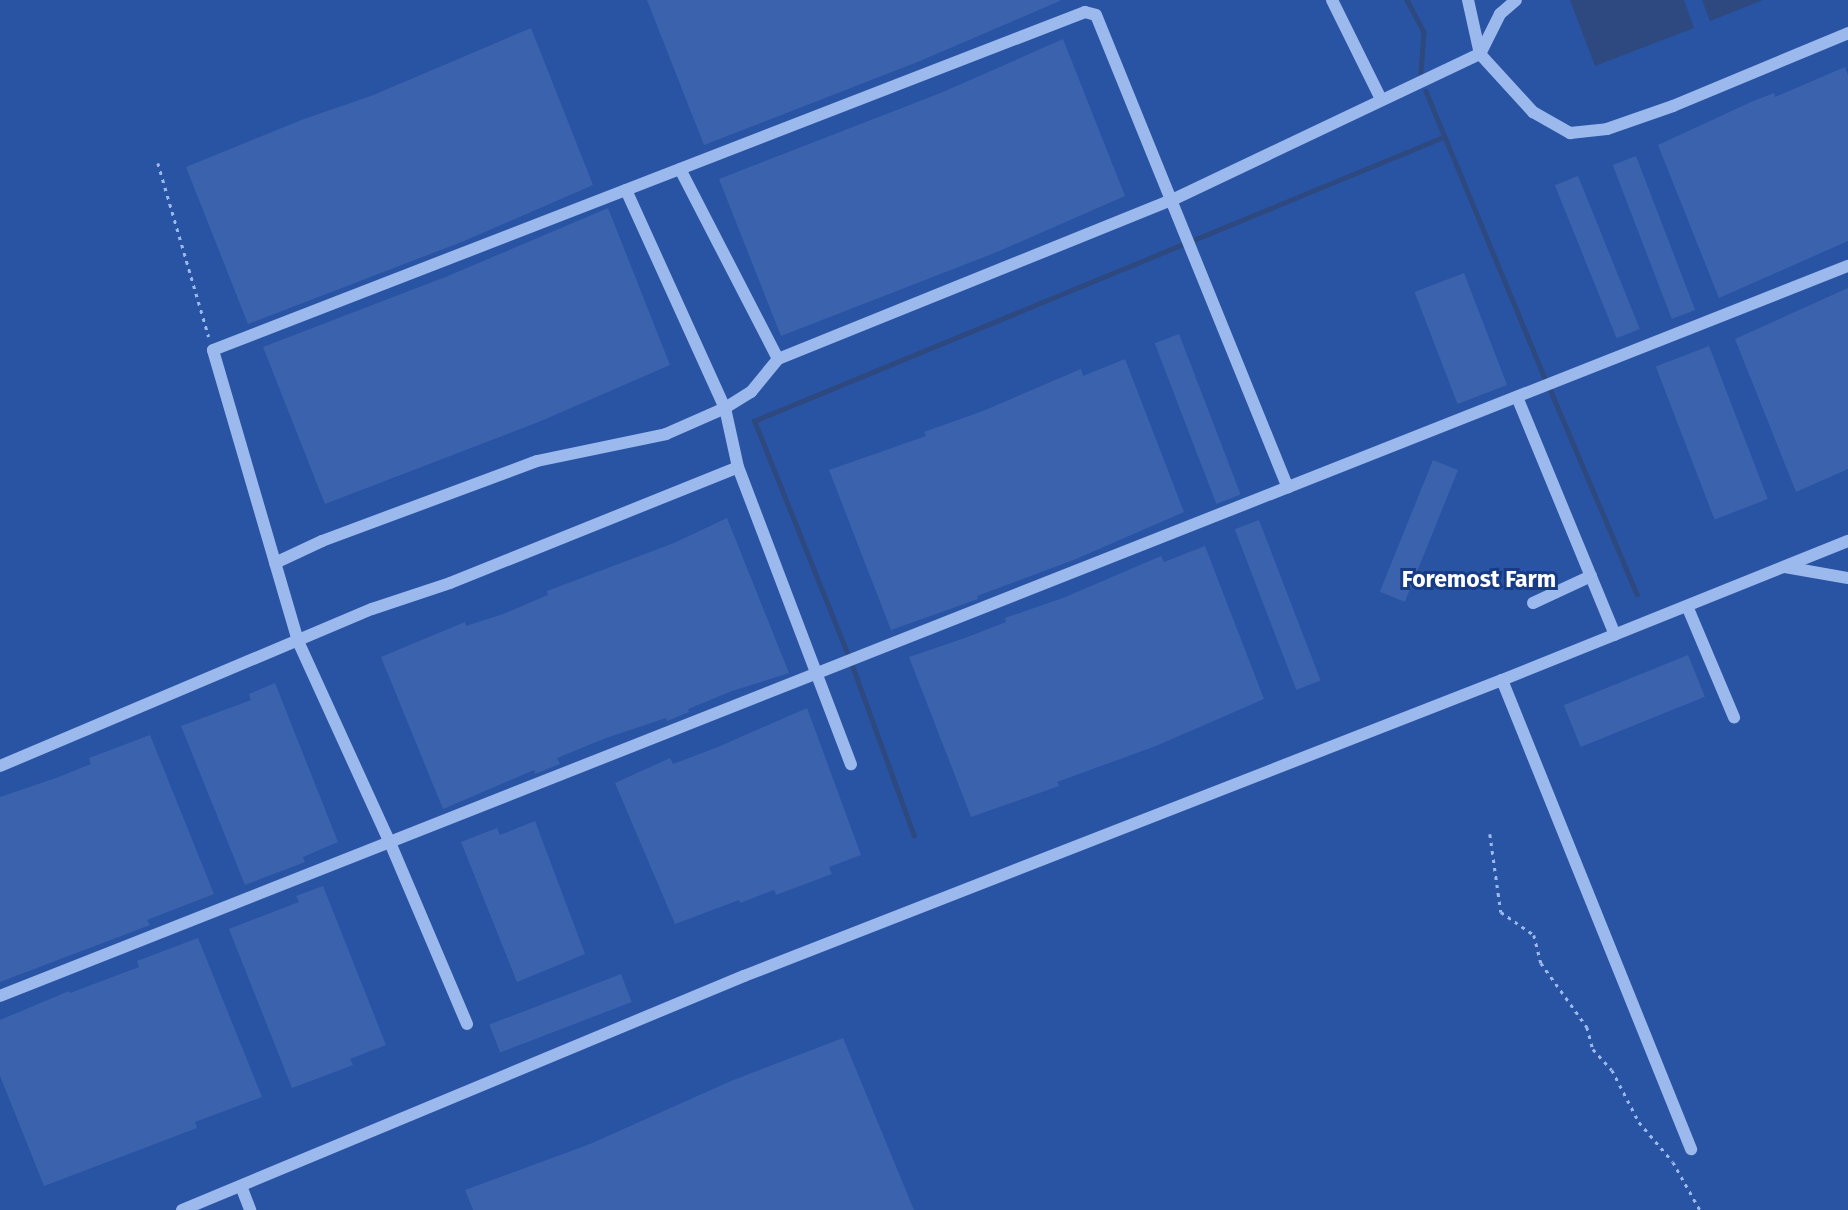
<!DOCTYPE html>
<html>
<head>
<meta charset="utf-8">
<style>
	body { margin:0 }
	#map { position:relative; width:1848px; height:1210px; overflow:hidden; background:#173c85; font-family:"Fira Sans",sans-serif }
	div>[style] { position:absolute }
	.green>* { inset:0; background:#2954a4; transform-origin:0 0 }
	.water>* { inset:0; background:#2d497f }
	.stream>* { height:4.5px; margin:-2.25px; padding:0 2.25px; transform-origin:2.25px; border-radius:2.25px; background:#2d497f }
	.building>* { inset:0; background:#3b62ac; transform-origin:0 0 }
	.path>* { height:2.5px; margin-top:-1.25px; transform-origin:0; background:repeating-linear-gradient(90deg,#9cb9ed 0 3.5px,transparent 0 8.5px) }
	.minor>* { height:12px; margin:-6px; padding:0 6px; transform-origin:6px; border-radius:6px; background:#9cb9ed }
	span { translate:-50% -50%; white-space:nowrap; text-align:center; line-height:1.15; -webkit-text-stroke:6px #173c85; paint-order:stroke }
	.neighbourhood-label { font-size:23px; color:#fff; font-weight:700 }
</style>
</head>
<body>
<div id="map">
	<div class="green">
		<div style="left:0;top:0;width:1848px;height:1210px"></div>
	</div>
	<div class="water">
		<div style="clip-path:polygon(1570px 0,1684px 0,1694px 28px,1595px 66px)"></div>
		<div style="clip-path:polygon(1702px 0,1763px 0,1710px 21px)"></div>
	</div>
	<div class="stream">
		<div style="left:1407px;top:0;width:36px;rotate:62deg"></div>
		<div style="left:1424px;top:32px;width:41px;rotate:94.2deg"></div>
		<div style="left:1426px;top:91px;width:311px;rotate:67.5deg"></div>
		<div style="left:1196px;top:239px;width:267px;rotate:-22.4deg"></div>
		<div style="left:1550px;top:389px;width:223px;rotate:67deg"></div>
		<div style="left:847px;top:653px;width:250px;rotate:-111.8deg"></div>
		<div style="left:754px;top:421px;width:463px;rotate:-22.4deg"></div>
		<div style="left:853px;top:667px;width:179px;rotate:70deg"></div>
	</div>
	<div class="building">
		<div style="clip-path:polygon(647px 0,1060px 0,1060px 1px,920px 61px,704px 145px)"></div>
		<div style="clip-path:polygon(531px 28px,593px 185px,464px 241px,248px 324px,186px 167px,304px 119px,371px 96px)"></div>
		<div style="clip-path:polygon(1063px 39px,1125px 196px,997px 252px,781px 336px,719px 179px,943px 92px)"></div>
		<div style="clip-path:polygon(1845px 67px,1848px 75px,1848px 241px,1719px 298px,1658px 145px,1751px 102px,1774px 93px,1775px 97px)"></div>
		<div style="left:1636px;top:156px;width:165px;height:25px;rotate:69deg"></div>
		<div style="left:1578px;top:176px;width:165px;height:25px;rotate:68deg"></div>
		<div style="clip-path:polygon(608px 208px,670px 365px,541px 421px,325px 504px,263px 347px,448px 276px)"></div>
		<div style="left:1464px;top:273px;width:120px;height:53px;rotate:69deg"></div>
		<div style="clip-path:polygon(1848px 288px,1848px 469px,1796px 492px,1735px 339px)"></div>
		<div style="left:1179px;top:334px;width:172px;height:26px;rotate:69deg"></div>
		<div style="left:1709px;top:346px;width:164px;height:57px;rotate:69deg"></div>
		<div style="clip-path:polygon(1125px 359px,1184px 512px,1076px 559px,977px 596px,978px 599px,891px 630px,829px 470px,926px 436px,924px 432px,983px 411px,1081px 369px,1083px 376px)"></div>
		<div style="left:1433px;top:460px;width:27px;height:142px;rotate:22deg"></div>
		<div style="clip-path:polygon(727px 518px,789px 673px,732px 691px,688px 709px,689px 712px,667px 721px,666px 718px,606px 738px,557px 758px,560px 764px,535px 774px,534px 770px,443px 809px,381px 657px,465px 622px,466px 626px,503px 614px,548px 595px,547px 591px,674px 543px)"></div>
		<div style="left:1259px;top:520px;width:172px;height:26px;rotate:69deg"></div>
		<div style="clip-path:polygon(1205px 546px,1264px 699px,1156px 746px,1057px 782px,1059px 786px,971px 817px,909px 657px,965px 638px,1006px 622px,1005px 618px,1063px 598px,1161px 556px,1164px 562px)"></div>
		<div style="left:1688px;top:655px;width:45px;height:134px;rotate:68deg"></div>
		<div style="clip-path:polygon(275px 683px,338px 842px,303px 857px,305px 862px,245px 885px,181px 726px,251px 700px,249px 694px)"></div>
		<div style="clip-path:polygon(807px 708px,861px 855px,829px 867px,832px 874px,776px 895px,774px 890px,740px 903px,739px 900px,675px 924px,615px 783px,670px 758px,673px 764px,718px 747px)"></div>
		<div style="clip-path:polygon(150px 735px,214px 894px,147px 920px,150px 925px,0 982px,0 797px,56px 778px,91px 764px,89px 758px)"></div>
		<div style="clip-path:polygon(535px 821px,585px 954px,517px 982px,461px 842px,497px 828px,500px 835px)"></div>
		<div style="clip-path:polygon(323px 886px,386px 1045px,350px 1059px,353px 1065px,292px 1088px,229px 929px,299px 902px,296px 896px)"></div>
		<div style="clip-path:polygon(198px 938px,262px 1097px,195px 1122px,197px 1128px,44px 1186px,0 1076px,0 1020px,69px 991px,70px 993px,139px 967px,137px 961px)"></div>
		<div style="left:621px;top:974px;width:30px;height:141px;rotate:69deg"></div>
		<div style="clip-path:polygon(843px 1038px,914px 1210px,473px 1210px,465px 1190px,590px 1144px,731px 1081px)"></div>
	</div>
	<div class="path">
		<div style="left:158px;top:163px;width:181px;rotate:73.7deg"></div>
		<div style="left:1490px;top:834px;width:79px;rotate:82deg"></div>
		<div style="left:1501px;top:912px;width:40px;rotate:34.9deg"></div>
		<div style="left:1534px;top:935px;width:29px;rotate:76deg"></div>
		<div style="left:1541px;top:963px;width:79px;rotate:54.3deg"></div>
		<div style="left:1587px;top:1027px;width:23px;rotate:75deg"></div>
		<div style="left:1593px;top:1049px;width:28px;rotate:48deg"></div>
		<div style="left:1612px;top:1070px;width:59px;rotate:62.6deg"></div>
		<div style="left:1639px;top:1122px;width:52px;rotate:49.6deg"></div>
		<div style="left:1673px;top:1162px;width:55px;rotate:60.6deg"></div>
	</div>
	<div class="minor">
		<div style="left:1332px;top:0;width:110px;rotate:63.7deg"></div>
		<div style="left:1468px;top:0;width:55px;rotate:77.5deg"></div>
		<div style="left:1480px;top:54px;width:79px;rotate:47.6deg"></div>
		<div style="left:1533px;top:112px;width:43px;rotate:29.6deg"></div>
		<div style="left:1570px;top:133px;width:37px;rotate:-6deg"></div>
		<div style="left:1607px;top:129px;width:70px;rotate:-19.2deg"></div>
		<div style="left:1673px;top:106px;width:190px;rotate:-22.6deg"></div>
		<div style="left:680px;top:169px;width:214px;rotate:62.7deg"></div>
		<div style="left:626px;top:190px;width:239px;rotate:65.6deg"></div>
		<div style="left:725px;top:408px;width:60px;rotate:77.6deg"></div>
		<div style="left:738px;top:467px;width:318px;rotate:69.2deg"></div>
		<div style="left:1517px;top:397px;width:257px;rotate:67.6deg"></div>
		<div style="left:275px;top:563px;width:52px;rotate:-25.1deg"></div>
		<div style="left:322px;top:541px;width:229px;rotate:-20.4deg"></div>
		<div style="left:537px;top:461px;width:132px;rotate:-11.8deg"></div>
		<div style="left:666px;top:434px;width:64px;rotate:-23.8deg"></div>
		<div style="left:725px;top:408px;width:31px;rotate:-32deg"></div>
		<div style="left:751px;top:392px;width:43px;rotate:-50.7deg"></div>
		<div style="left:778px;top:359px;width:425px;rotate:-22deg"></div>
		<div style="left:1172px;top:200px;width:341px;rotate:-25.4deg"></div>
		<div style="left:1480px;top:54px;width:45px;rotate:-63.4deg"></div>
		<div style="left:1500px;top:14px;width:21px;rotate:-41deg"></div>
		<div style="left:1785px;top:567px;width:64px;rotate:9.9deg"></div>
		<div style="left:1533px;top:603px;width:64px;rotate:-25deg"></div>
		<div style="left:1687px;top:606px;width:121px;rotate:67.1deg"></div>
		<div style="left:1502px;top:680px;width:506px;rotate:68.05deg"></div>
		<div style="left:0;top:766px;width:404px;rotate:-22.9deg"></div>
		<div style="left:372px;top:609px;width:82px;rotate:-18.4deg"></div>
		<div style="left:450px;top:583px;width:310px;rotate:-21.9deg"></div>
		<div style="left:0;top:996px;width:1987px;rotate:-21.56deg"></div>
		<div style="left:467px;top:1024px;width:197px;rotate:-113deg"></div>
		<div style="left:390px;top:843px;width:222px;rotate:-114.5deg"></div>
		<div style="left:298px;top:641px;width:303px;rotate:-106.3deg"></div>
		<div style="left:213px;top:350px;width:935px;rotate:-21.19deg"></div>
		<div style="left:1085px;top:12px;width:11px;rotate:15deg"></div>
		<div style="left:1096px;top:15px;width:510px;rotate:67.91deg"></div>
		<div style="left:241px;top:1186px;width:26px;rotate:69deg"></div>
		<div style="left:182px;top:1210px;width:609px;rotate:-22.61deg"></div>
		<div style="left:744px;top:976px;width:814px;rotate:-21.33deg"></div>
		<div style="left:1502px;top:680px;width:373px;rotate:-21.9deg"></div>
	</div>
	<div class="neighbourhood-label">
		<span style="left:1479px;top:579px">Foremost Farm</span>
	</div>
</div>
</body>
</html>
